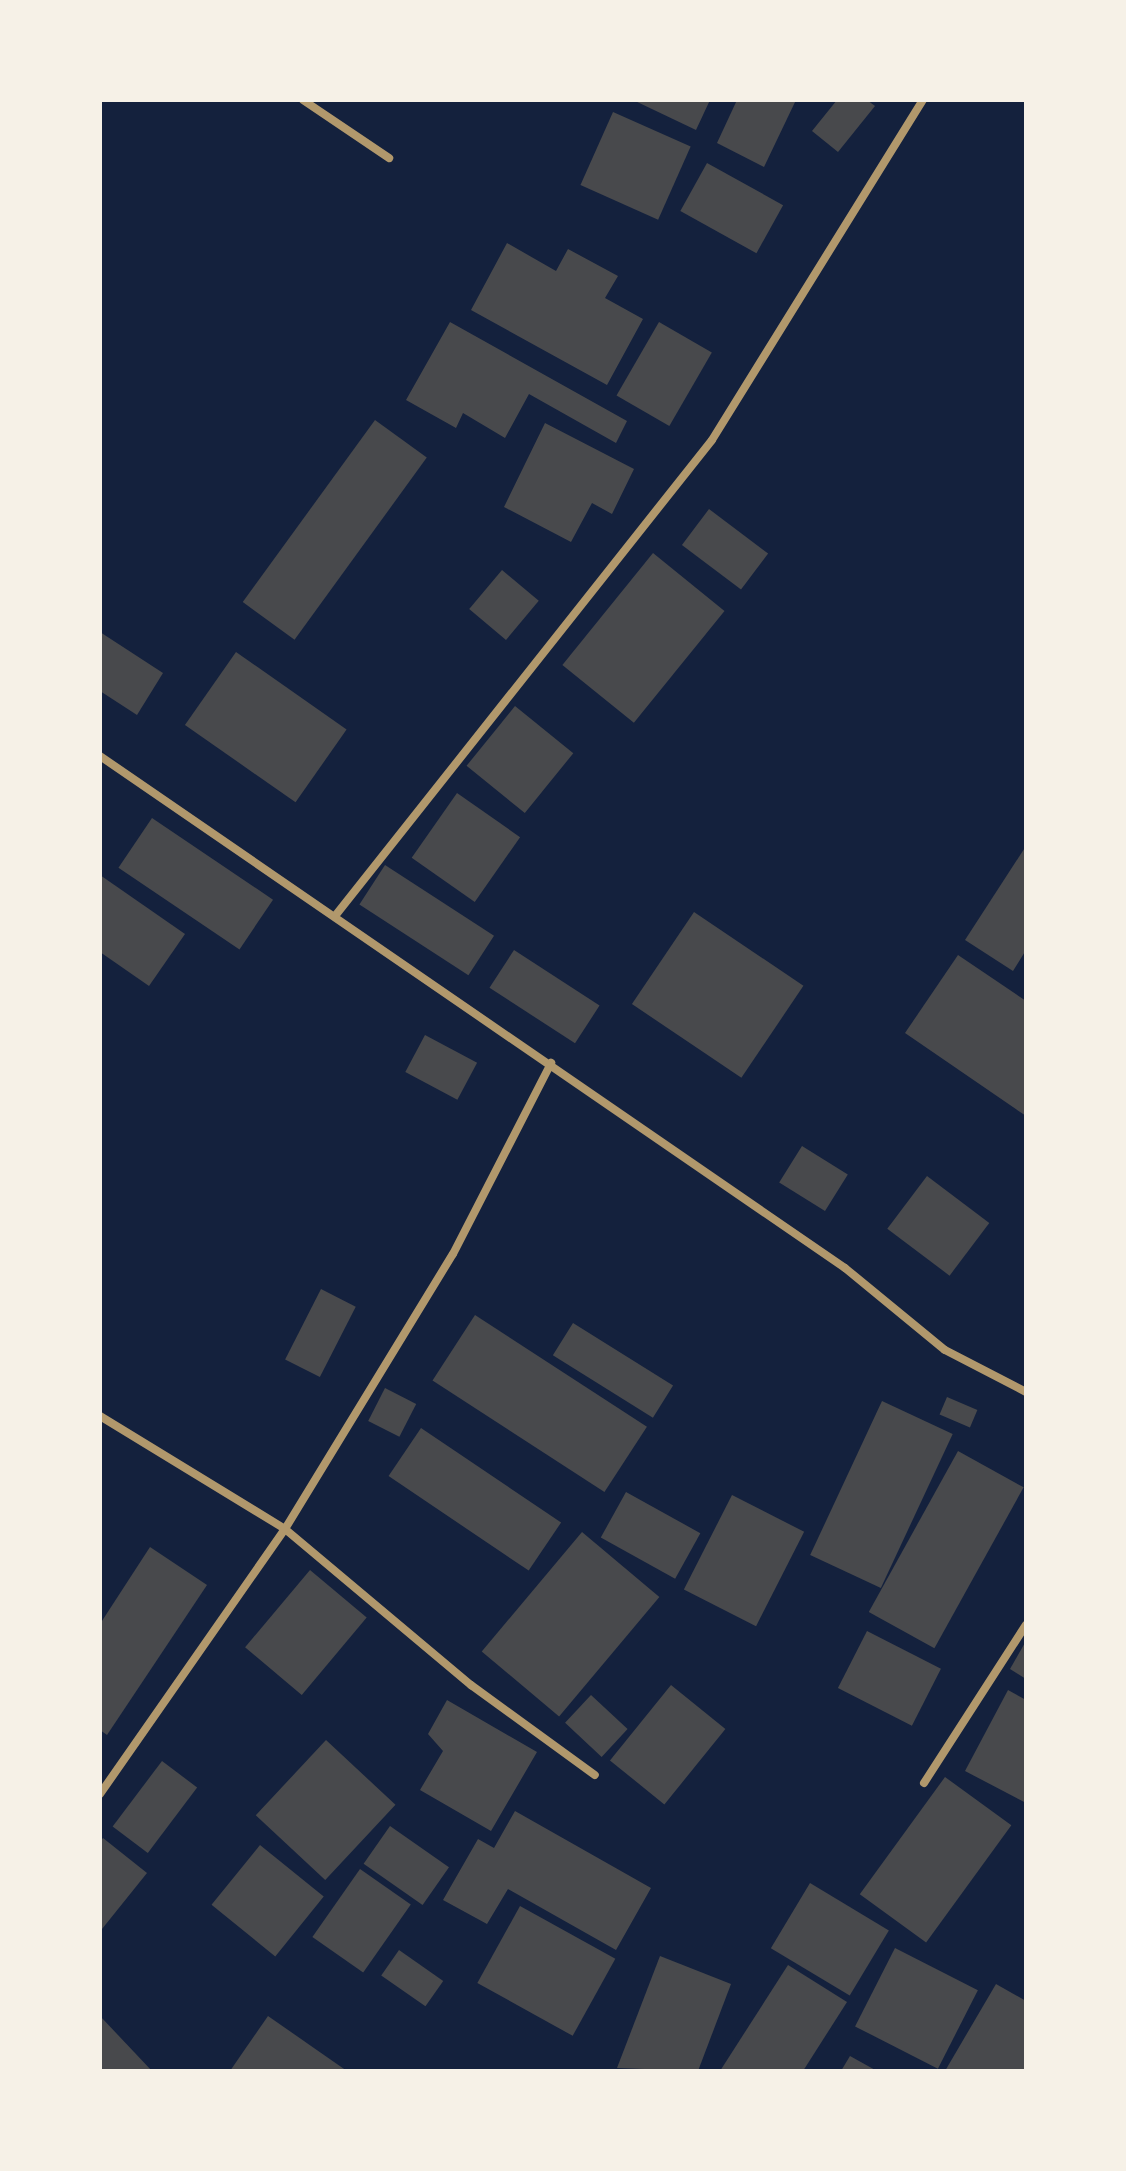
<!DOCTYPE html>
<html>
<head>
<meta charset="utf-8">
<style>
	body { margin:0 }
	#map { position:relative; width:1126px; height:2171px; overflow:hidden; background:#14213d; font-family:Lato,sans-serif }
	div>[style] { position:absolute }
	.building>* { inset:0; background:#48494c; transform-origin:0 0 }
	.minor>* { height:8px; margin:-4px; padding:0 4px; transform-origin:4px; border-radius:4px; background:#b1986c }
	span { translate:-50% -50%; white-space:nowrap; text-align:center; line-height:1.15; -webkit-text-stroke:6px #f6f1e7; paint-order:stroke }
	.frame { position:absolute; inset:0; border:102px solid #f6f1e7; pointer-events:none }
</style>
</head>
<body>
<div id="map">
	<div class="building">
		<div style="clip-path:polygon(633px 100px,710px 100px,696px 130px)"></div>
		<div style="clip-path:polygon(737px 100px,796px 100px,764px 167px,717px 143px)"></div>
		<div style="clip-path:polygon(837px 100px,867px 100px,875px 106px,838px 152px,812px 131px)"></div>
		<div style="left:613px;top:112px;width:85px;height:80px;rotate:24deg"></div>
		<div style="left:707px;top:163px;width:87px;height:55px;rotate:29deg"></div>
		<div style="clip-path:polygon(507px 243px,556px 271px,568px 249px,618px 276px,605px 298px,643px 319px,607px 385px,471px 310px)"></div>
		<div style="clip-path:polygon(450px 322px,627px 421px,616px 443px,529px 394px,505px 438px,463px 413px,456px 428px,406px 400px)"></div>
		<div style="left:659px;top:322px;width:61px;height:85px;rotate:30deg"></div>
		<div style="left:375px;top:420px;width:64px;height:225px;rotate:36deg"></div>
		<div style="clip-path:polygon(545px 423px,634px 469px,612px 514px,592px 503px,571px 542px,504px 507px)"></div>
		<div style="left:709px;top:509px;width:74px;height:45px;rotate:37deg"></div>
		<div style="left:653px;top:553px;width:92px;height:144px;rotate:39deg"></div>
		<div style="left:502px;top:570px;width:48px;height:51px;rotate:40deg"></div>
		<div style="clip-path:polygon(100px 632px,163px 673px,137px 715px,100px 691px)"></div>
		<div style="left:236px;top:652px;width:135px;height:89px;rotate:35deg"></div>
		<div style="left:515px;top:706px;width:75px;height:77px;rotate:39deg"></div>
		<div style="left:457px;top:793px;width:77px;height:79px;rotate:35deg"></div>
		<div style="left:152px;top:818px;width:146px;height:60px;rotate:34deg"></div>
		<div style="clip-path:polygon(1026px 846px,1026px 950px,1013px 971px,965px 940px)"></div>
		<div style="left:385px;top:865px;width:130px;height:47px;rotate:33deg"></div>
		<div style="clip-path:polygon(100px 875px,185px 934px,149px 986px,100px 952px)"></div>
		<div style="left:694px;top:912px;width:132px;height:111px;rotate:34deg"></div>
		<div style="left:514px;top:950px;width:102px;height:45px;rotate:33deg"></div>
		<div style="clip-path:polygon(958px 955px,1026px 1001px,1026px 1116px,905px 1033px)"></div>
		<div style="left:425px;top:1035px;width:59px;height:42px;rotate:28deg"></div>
		<div style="left:802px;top:1146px;width:54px;height:43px;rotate:32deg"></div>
		<div style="left:927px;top:1176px;width:78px;height:66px;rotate:37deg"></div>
		<div style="left:321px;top:1289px;width:39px;height:79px;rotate:27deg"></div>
		<div style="left:475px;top:1315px;width:205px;height:78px;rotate:33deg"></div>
		<div style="left:573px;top:1323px;width:118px;height:38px;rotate:32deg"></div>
		<div style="left:385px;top:1388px;width:35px;height:37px;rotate:27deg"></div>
		<div style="left:947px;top:1397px;width:33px;height:19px;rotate:23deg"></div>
		<div style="left:882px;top:1401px;width:78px;height:170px;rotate:25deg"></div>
		<div style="left:421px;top:1428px;width:169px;height:58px;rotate:34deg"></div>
		<div style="left:958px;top:1451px;width:75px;height:184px;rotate:29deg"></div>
		<div style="left:626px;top:1492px;width:85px;height:52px;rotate:29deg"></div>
		<div style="left:732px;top:1495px;width:81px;height:106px;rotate:27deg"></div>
		<div style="left:582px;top:1532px;width:101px;height:156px;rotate:40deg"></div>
		<div style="clip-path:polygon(150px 1547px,207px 1585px,107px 1735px,100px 1730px,100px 1624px)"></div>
		<div style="left:310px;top:1570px;width:74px;height:101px;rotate:40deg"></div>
		<div style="left:867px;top:1631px;width:83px;height:64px;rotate:27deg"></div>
		<div style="clip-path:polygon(1026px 1641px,1026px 1679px,1010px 1669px)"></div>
		<div style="left:671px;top:1685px;width:70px;height:97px;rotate:39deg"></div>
		<div style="clip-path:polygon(1008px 1690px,1026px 1700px,1026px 1803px,965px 1771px)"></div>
		<div style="left:591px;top:1695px;width:50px;height:38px;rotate:43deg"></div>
		<div style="clip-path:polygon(447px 1700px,537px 1752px,491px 1831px,420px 1790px,443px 1751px,428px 1734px)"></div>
		<div style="left:326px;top:1740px;width:95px;height:103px;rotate:43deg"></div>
		<div style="left:162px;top:1761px;width:44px;height:82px;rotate:37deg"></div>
		<div style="left:945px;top:1777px;width:82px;height:145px;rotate:36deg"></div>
		<div style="clip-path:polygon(515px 1811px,651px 1888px,616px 1950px,508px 1889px,487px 1924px,443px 1900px,478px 1839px,494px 1848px)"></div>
		<div style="left:390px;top:1826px;width:72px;height:46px;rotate:35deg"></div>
		<div style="clip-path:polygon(103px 1838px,147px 1873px,102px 1929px,100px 1842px)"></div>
		<div style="left:260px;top:1845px;width:82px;height:77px;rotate:39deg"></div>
		<div style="left:360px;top:1869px;width:62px;height:83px;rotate:35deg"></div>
		<div style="left:810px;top:1883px;width:92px;height:76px;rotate:31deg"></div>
		<div style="left:520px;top:1906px;width:109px;height:88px;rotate:29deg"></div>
		<div style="left:895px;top:1948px;width:93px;height:88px;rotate:27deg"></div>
		<div style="left:399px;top:1950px;width:54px;height:31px;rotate:35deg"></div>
		<div style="clip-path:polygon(660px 1956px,731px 1984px,698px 2071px,617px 2068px)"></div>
		<div style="clip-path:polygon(788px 1965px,847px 2002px,803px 2071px,720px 2071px)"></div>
		<div style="clip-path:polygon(996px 1984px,1026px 2001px,1026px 2071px,945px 2071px)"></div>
		<div style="clip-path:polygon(100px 2016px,152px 2071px,100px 2071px)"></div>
		<div style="clip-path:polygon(268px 2016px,347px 2071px,230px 2071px)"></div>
		<div style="clip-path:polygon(850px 2056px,877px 2071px,841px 2071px)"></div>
	</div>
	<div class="minor">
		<div style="left:303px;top:100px;width:104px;rotate:34deg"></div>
		<div style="left:100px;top:756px;width:904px;rotate:34.5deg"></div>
		<div style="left:845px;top:1268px;width:129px;rotate:39.4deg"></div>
		<div style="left:945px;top:1350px;width:91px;rotate:27.4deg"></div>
		<div style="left:335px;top:916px;width:607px;rotate:-51.62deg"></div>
		<div style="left:712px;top:440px;width:400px;rotate:-58.2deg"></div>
		<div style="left:100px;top:1416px;width:217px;rotate:31.4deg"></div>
		<div style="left:285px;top:1529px;width:243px;rotate:40deg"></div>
		<div style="left:471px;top:1685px;width:153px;rotate:36deg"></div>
		<div style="left:924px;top:1783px;width:188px;rotate:-57.2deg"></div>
		<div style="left:100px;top:1794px;width:323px;rotate:-55.1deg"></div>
		<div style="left:285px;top:1529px;width:322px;rotate:-58.6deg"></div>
		<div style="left:453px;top:1254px;width:215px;rotate:-62.8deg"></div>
	</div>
	<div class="frame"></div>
</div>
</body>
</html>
